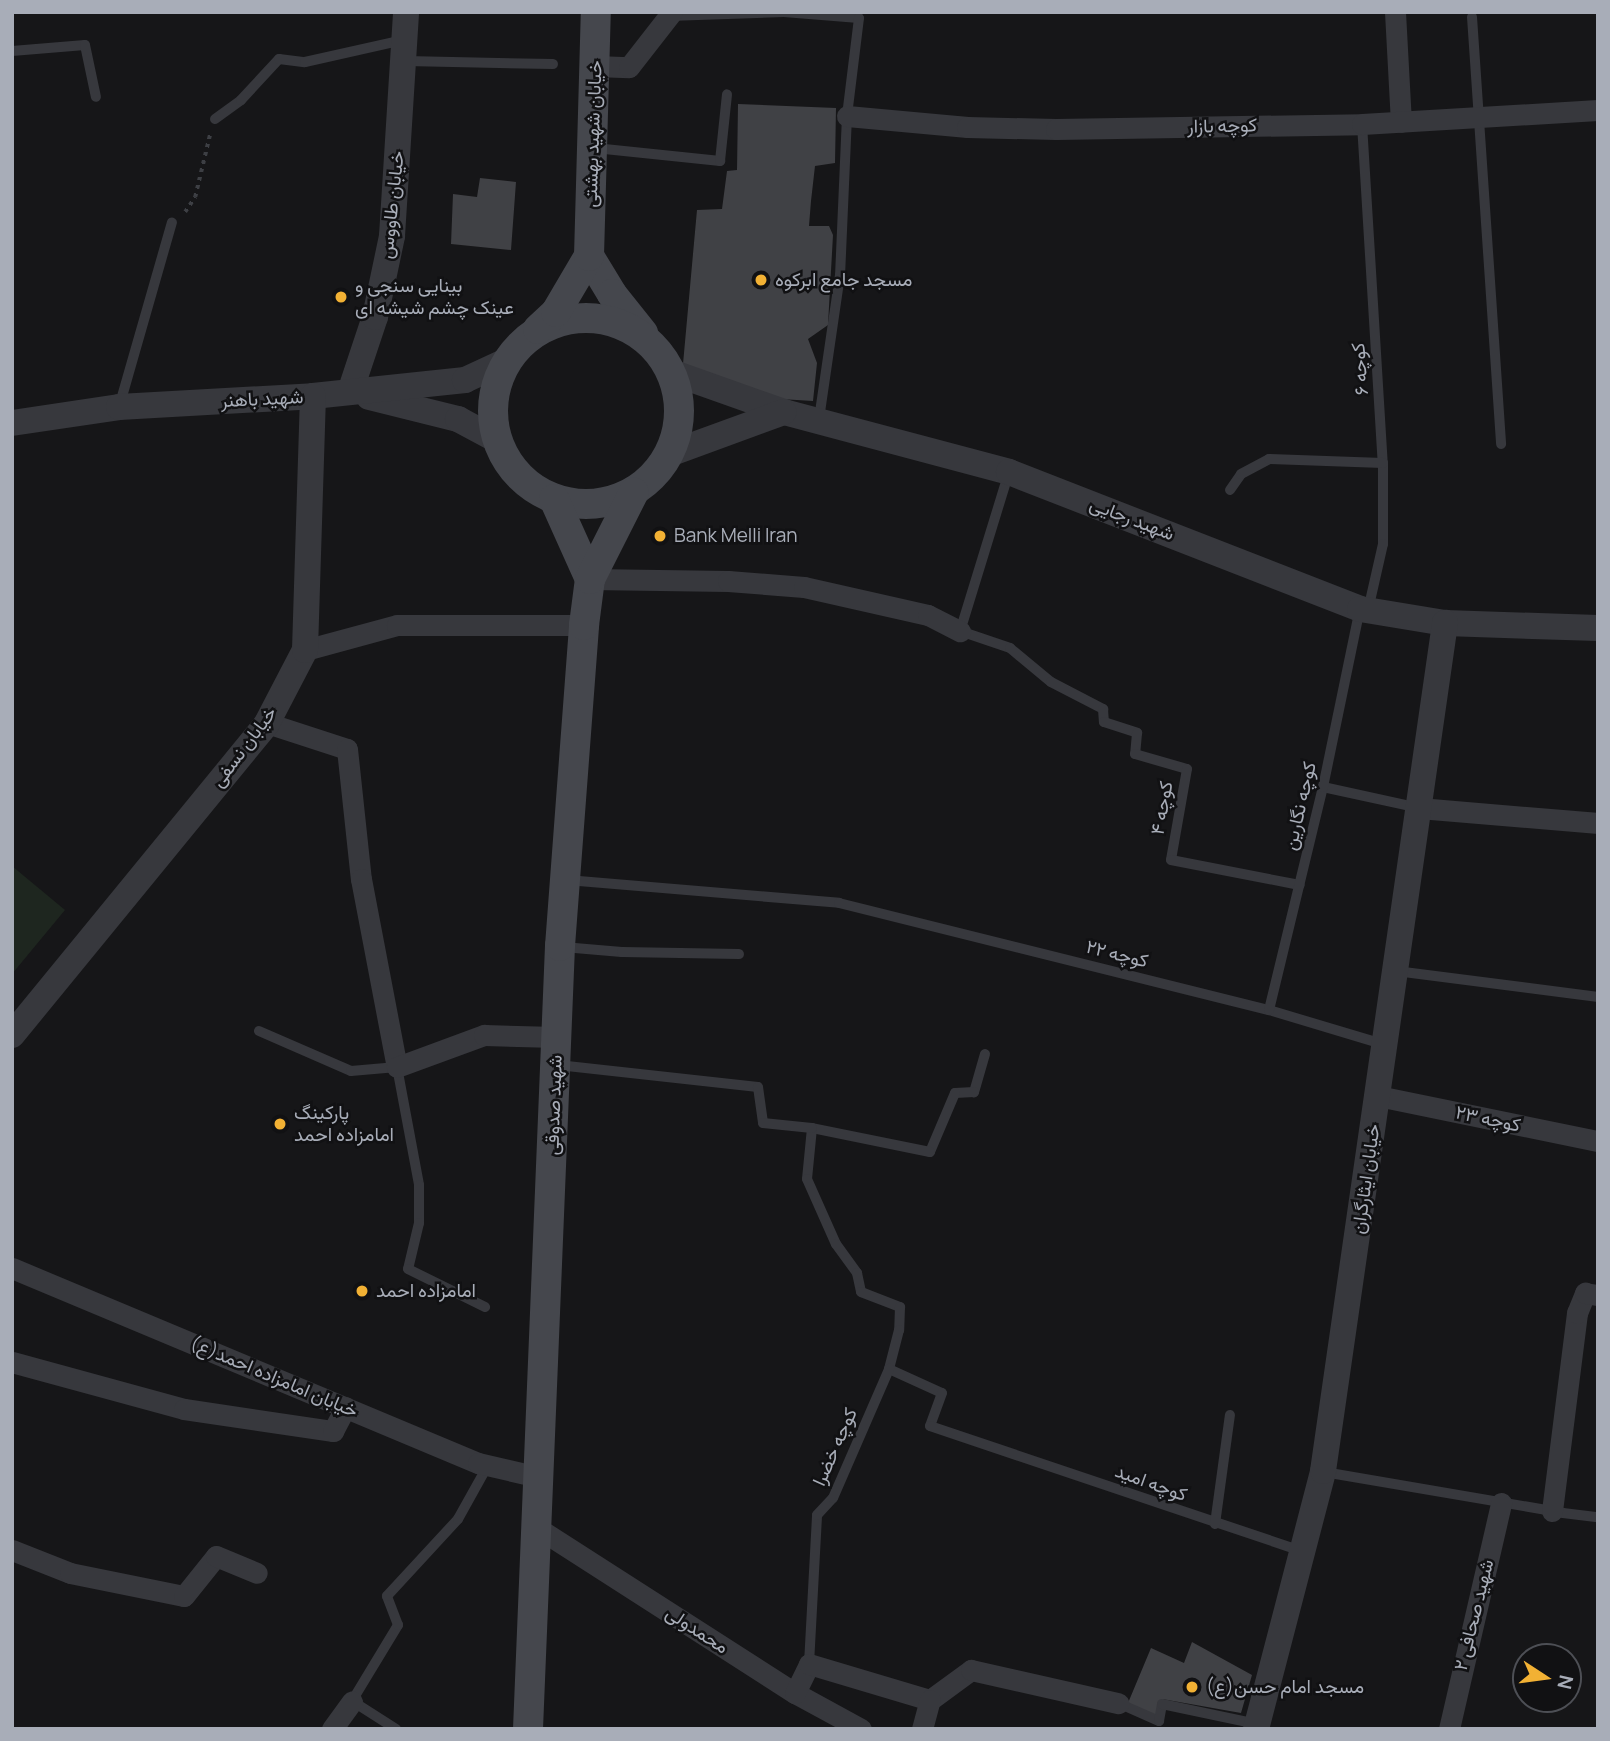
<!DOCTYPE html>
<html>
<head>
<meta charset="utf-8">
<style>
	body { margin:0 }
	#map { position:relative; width:1610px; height:1741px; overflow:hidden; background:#161618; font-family:Manrope,Vazirmatn,sans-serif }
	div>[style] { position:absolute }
	.green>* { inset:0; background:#1e261f }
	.building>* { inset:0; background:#404145 }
	.path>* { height:3.5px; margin-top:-1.75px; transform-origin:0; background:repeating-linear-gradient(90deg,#3d3f44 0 3.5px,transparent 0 8.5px) }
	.service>* { height:10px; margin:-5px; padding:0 5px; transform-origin:5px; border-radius:5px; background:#37383d }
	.minor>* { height:21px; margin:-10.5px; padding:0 10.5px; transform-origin:10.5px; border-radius:10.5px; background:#37383d }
	.tertiary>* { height:26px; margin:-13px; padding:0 13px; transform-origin:13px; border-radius:13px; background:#37383d }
	.secondary>* { height:30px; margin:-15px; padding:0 15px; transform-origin:15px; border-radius:15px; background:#45474d }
	.secondary>.ring { margin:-15px; padding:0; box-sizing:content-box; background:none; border:30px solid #45474d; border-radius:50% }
	.dots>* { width:19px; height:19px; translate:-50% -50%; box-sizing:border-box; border:4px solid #111113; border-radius:50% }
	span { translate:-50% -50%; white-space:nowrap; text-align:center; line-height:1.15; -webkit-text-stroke:5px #111113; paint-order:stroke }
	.street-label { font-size:19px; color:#a8adb8 }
	.poi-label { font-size:19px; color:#a8adb8 }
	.left { translate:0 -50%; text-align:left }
	.frame { position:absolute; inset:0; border:14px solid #a8adb8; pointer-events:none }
	.north { position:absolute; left:1512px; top:1643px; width:70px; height:70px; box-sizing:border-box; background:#111113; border:2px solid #4d4f55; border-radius:50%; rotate:103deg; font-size:19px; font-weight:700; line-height:28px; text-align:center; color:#a8adb8 }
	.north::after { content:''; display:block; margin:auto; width:24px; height:32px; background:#f2b134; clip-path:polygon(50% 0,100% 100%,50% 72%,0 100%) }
</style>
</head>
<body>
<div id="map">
	<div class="green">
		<div style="clip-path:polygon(12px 866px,65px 910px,12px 974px)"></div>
	</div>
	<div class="building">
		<div style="clip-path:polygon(738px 104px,836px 108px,835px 163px,815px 166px,811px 201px,809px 226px,829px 226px,833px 235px,828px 325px,808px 339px,817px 363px,813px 401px,764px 398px,683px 364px,697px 210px,722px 209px,727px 171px,737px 170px)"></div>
		<div style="clip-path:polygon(480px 178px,516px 182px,511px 250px,451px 244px,453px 194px,477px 197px)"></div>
		<div style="clip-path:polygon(1192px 1642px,1252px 1675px,1241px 1713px,1162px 1699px,1155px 1716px,1128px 1703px,1151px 1648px,1184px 1663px)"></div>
	</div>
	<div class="path">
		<div style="left:185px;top:212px;width:18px;rotate:-56deg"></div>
		<div style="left:195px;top:197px;width:65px;rotate:-76.6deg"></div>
	</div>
	<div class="service">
		<div style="left:669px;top:16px;width:115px;rotate:-2deg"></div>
		<div style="left:784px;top:12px;width:75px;rotate:4.6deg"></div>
		<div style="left:859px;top:18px;width:99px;rotate:97deg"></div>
		<div style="left:847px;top:116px;width:159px;rotate:92.5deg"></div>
		<div style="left:840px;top:275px;width:146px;rotate:98.3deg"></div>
		<div style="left:1472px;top:17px;width:428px;rotate:86.1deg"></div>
		<div style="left:12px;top:51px;width:73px;rotate:-4.7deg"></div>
		<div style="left:85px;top:45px;width:53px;rotate:78.1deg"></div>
		<div style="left:406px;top:61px;width:147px;rotate:1.2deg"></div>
		<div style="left:215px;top:119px;width:32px;rotate:-36deg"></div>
		<div style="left:241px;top:100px;width:56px;rotate:-47.2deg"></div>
		<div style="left:279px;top:59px;width:26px;rotate:7deg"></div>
		<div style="left:305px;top:62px;width:100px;rotate:-12.7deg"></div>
		<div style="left:1362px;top:124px;width:340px;rotate:86.5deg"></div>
		<div style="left:1383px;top:463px;width:81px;rotate:90deg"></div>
		<div style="left:1383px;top:544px;width:68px;rotate:102.8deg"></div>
		<div style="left:595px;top:148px;width:126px;rotate:5.9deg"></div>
		<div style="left:720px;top:161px;width:67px;rotate:-84deg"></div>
		<div style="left:119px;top:407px;width:192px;rotate:-74deg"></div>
		<div style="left:1009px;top:472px;width:166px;rotate:107.1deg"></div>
		<div style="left:960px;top:631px;width:53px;rotate:18.8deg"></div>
		<div style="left:1010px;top:648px;width:53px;rotate:39.7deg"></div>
		<div style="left:1051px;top:682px;width:59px;rotate:27.4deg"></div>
		<div style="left:1103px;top:709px;width:13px;rotate:86deg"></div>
		<div style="left:1104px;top:722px;width:35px;rotate:18deg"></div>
		<div style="left:1137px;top:733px;width:21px;rotate:95deg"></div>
		<div style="left:1135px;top:754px;width:54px;rotate:16.1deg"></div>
		<div style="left:1187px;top:769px;width:92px;rotate:100deg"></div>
		<div style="left:1171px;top:860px;width:131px;rotate:11deg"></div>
		<div style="left:1230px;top:490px;width:19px;rotate:-55deg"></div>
		<div style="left:1241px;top:474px;width:32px;rotate:-28deg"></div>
		<div style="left:1269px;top:459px;width:114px;rotate:2deg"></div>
		<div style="left:1323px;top:787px;width:98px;rotate:12.3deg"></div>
		<div style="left:567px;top:880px;width:273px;rotate:4.8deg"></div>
		<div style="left:839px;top:903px;width:443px;rotate:14deg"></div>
		<div style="left:1269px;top:1010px;width:118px;rotate:16.7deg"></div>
		<div style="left:563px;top:947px;width:59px;rotate:4.8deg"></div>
		<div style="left:622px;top:952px;width:117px;rotate:1deg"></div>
		<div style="left:1396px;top:971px;width:204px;rotate:7.3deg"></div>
		<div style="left:1269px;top:1010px;width:229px;rotate:-76.4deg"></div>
		<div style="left:1323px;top:787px;width:182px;rotate:-78.3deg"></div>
		<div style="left:259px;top:1031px;width:100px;rotate:23.5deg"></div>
		<div style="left:351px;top:1071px;width:46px;rotate:-5deg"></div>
		<div style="left:397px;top:1067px;width:120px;rotate:79.4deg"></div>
		<div style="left:419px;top:1185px;width:38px;rotate:90deg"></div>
		<div style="left:419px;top:1223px;width:47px;rotate:103.4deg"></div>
		<div style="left:408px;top:1269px;width:86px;rotate:26.3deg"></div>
		<div style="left:985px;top:1054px;width:40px;rotate:106deg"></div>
		<div style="left:974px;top:1092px;width:19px;rotate:177deg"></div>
		<div style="left:955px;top:1093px;width:64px;rotate:113deg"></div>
		<div style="left:930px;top:1152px;width:120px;rotate:-168.5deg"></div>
		<div style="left:812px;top:1128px;width:51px;rotate:95.6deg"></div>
		<div style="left:807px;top:1179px;width:71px;rotate:66deg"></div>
		<div style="left:836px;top:1244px;width:36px;rotate:54deg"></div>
		<div style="left:857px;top:1273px;width:19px;rotate:78deg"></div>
		<div style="left:861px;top:1292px;width:42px;rotate:21deg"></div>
		<div style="left:900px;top:1307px;width:23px;rotate:92deg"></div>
		<div style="left:899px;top:1330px;width:40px;rotate:104.4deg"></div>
		<div style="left:889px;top:1369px;width:58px;rotate:24.4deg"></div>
		<div style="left:942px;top:1393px;width:35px;rotate:110deg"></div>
		<div style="left:930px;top:1426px;width:391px;rotate:18.6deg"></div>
		<div style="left:558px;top:1065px;width:201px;rotate:6.3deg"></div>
		<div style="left:758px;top:1087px;width:36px;rotate:82deg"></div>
		<div style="left:763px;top:1123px;width:49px;rotate:5.8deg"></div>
		<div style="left:1324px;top:1472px;width:242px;rotate:9.7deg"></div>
		<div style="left:1563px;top:1513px;width:35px;rotate:7deg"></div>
		<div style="left:1215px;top:1524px;width:110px;rotate:-82.2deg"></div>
		<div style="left:809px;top:1664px;width:149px;rotate:-86.9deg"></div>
		<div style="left:817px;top:1515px;width:23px;rotate:-47deg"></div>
		<div style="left:833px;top:1498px;width:141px;rotate:-66.5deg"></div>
		<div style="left:1118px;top:1703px;width:45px;rotate:23.7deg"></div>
		<div style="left:1159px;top:1721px;width:17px;rotate:-80deg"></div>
		<div style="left:1162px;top:1704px;width:97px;rotate:11.9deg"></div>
		<div style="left:396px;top:1729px;width:52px;rotate:-147.5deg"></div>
		<div style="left:352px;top:1701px;width:89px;rotate:-58.8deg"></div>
		<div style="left:398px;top:1625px;width:31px;rotate:-111deg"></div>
		<div style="left:387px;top:1596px;width:105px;rotate:-47.3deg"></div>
		<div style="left:458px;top:1519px;width:62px;rotate:-60.9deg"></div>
	</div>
	<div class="minor">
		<div style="left:1395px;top:12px;width:110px;rotate:86.9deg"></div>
		<div style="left:595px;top:66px;width:34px;rotate:2deg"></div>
		<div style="left:629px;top:67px;width:70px;rotate:-52deg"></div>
		<div style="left:847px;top:116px;width:121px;rotate:5.2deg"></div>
		<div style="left:967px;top:127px;width:89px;rotate:1.3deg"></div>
		<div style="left:1056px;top:129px;width:306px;rotate:-0.9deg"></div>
		<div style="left:1362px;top:124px;width:236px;rotate:-3.4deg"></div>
		<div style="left:590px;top:579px;width:138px;rotate:0.8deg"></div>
		<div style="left:728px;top:581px;width:76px;rotate:4.5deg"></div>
		<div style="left:804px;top:587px;width:127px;rotate:12.7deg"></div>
		<div style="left:928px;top:615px;width:36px;rotate:27deg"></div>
		<div style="left:305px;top:650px;width:95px;rotate:-15.2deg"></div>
		<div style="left:397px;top:625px;width:187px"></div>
		<div style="left:267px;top:723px;width:84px;rotate:18deg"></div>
		<div style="left:347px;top:749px;width:131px;rotate:83.9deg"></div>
		<div style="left:361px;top:879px;width:191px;rotate:79.2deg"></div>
		<div style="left:397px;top:1067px;width:93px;rotate:-20.2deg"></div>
		<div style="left:484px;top:1035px;width:72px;rotate:1.6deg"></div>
		<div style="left:1419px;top:808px;width:180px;rotate:4.8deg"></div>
		<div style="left:1378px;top:1096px;width:225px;rotate:11.6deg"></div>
		<div style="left:12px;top:1268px;width:505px;rotate:22.71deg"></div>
		<div style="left:478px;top:1463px;width:62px;rotate:13.1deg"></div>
		<div style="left:12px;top:1362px;width:178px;rotate:15.3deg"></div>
		<div style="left:184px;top:1409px;width:151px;rotate:8.4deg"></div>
		<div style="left:333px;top:1431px;width:27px;rotate:-62deg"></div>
		<div style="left:1552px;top:1511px;width:200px;rotate:-82.8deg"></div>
		<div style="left:1577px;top:1313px;width:22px;rotate:-68deg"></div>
		<div style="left:1585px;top:1293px;width:13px;rotate:9deg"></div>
		<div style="left:536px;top:1527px;width:308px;rotate:32.7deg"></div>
		<div style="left:795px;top:1693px;width:75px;rotate:28.6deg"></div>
		<div style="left:12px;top:1550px;width:62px;rotate:21.6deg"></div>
		<div style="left:70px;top:1573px;width:116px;rotate:11.4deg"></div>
		<div style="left:184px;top:1596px;width:51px;rotate:-51.3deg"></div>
		<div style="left:216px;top:1556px;width:44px;rotate:22.5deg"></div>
		<div style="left:795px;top:1693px;width:32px;rotate:-64deg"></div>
		<div style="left:809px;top:1664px;width:126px;rotate:16.6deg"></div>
		<div style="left:930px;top:1700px;width:51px;rotate:-36.2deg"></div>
		<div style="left:971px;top:1670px;width:151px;rotate:12.7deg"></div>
		<div style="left:332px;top:1729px;width:34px;rotate:-54deg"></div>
		<div style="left:922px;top:1729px;width:30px;rotate:-75deg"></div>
		<div style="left:1449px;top:1729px;width:232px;rotate:-77deg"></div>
	</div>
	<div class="tertiary">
		<div style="left:671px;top:372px;width:120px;rotate:19.5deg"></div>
		<div style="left:784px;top:412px;width:233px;rotate:14.9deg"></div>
		<div style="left:1009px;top:472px;width:377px;rotate:21.3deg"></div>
		<div style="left:1360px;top:609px;width:86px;rotate:9.4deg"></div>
		<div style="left:1445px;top:623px;width:153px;rotate:1.9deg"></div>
		<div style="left:350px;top:392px;width:79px;rotate:-71.6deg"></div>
		<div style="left:375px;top:317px;width:83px;rotate:-78.1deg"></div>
		<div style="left:392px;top:236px;width:224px;rotate:-86.4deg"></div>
		<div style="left:369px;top:397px;width:92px;rotate:13.9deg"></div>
		<div style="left:458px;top:419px;width:44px;rotate:28.3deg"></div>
		<div style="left:12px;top:423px;width:108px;rotate:-8.5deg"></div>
		<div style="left:119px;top:407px;width:194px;rotate:-3.2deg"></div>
		<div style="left:313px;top:396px;width:153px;rotate:-6deg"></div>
		<div style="left:465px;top:380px;width:47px;rotate:-24.9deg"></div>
		<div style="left:669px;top:454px;width:122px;rotate:-20.1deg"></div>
		<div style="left:12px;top:1035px;width:403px;rotate:-50.7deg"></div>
		<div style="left:267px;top:723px;width:82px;rotate:-62.5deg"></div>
		<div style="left:305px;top:650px;width:254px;rotate:-88.2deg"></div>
		<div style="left:1256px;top:1729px;width:267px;rotate:-75.4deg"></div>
		<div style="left:1323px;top:1471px;width:857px;rotate:-81.81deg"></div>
	</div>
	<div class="secondary">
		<div style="left:589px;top:256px;width:44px;rotate:58.8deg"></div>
		<div style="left:612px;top:294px;width:50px;rotate:51.5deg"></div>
		<div class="ring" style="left:493px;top:318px;width:156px;height:156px"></div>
		<div style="left:538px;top:329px;width:25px;rotate:-43deg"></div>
		<div style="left:556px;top:312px;width:65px;rotate:-59.5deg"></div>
		<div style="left:589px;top:256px;width:244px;rotate:-88.4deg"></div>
		<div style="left:554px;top:499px;width:88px;rotate:65.8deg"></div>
		<div style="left:528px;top:1729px;width:784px;rotate:-87.66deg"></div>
		<div style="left:560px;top:946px;width:322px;rotate:-85.7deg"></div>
		<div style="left:584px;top:625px;width:46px;rotate:-82.6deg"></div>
		<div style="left:590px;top:579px;width:97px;rotate:-63.2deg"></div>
	</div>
	<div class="dots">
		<div style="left:761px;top:280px;background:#f2b134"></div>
		<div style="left:341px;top:297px;background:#f2b134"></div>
		<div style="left:660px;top:536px;background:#f2b134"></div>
		<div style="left:280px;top:1124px;background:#f2b134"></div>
		<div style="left:362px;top:1291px;background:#f2b134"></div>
		<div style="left:1192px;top:1687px;background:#f2b134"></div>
	</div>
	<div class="street-label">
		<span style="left:1222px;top:126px;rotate:-1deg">کوچه بازار</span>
		<span style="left:593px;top:134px;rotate:-88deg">خیابان شهید بهشتی</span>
		<span style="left:392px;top:205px;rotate:-84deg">خیابان طاووس</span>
		<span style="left:1360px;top:369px;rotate:-94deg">کوچه ۶</span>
		<span style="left:262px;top:399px;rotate:-3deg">شهید باهنر</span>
		<span style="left:1132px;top:519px;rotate:21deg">شهید رجایی</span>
		<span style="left:244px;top:747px;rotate:-53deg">خیابان نسفی</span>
		<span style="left:1300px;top:806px;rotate:-77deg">کوچه نگارین</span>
		<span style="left:1162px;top:808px;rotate:-80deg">کوچه ۴</span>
		<span style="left:1117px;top:954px;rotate:14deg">کوچه ۲۲</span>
		<span style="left:554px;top:1105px;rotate:-88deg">شهید صدوقی</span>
		<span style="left:1488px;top:1119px;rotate:12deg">کوچه ۲۳</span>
		<span style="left:1366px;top:1179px;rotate:-82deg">خیابان ایثارگران</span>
		<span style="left:274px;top:1377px;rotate:23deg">خیابان امامزاده احمد(ع)</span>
		<span style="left:835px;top:1447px;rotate:-66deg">کوچه خضرا</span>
		<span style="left:1151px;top:1483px;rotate:20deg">کوچه امید</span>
		<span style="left:1474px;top:1615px;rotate:-76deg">شهید صحافی ۲</span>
		<span style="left:697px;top:1630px;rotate:33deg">محمدولی</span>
	</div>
	<div class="poi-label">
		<span class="left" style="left:775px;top:280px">مسجد جامع ابرکوه</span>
		<span class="left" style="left:355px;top:297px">بینایی سنجی و<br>عینک چشم شیشه ای</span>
		<span class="left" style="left:674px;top:536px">Bank Melli Iran</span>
		<span class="left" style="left:294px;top:1124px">پارکینگ<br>امامزاده احمد</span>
		<span class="left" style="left:376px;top:1291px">امامزاده احمد</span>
		<span class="left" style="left:1206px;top:1687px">مسجد امام حسن(ع)</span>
	</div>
	<div class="frame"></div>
	<div class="north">N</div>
</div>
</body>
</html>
